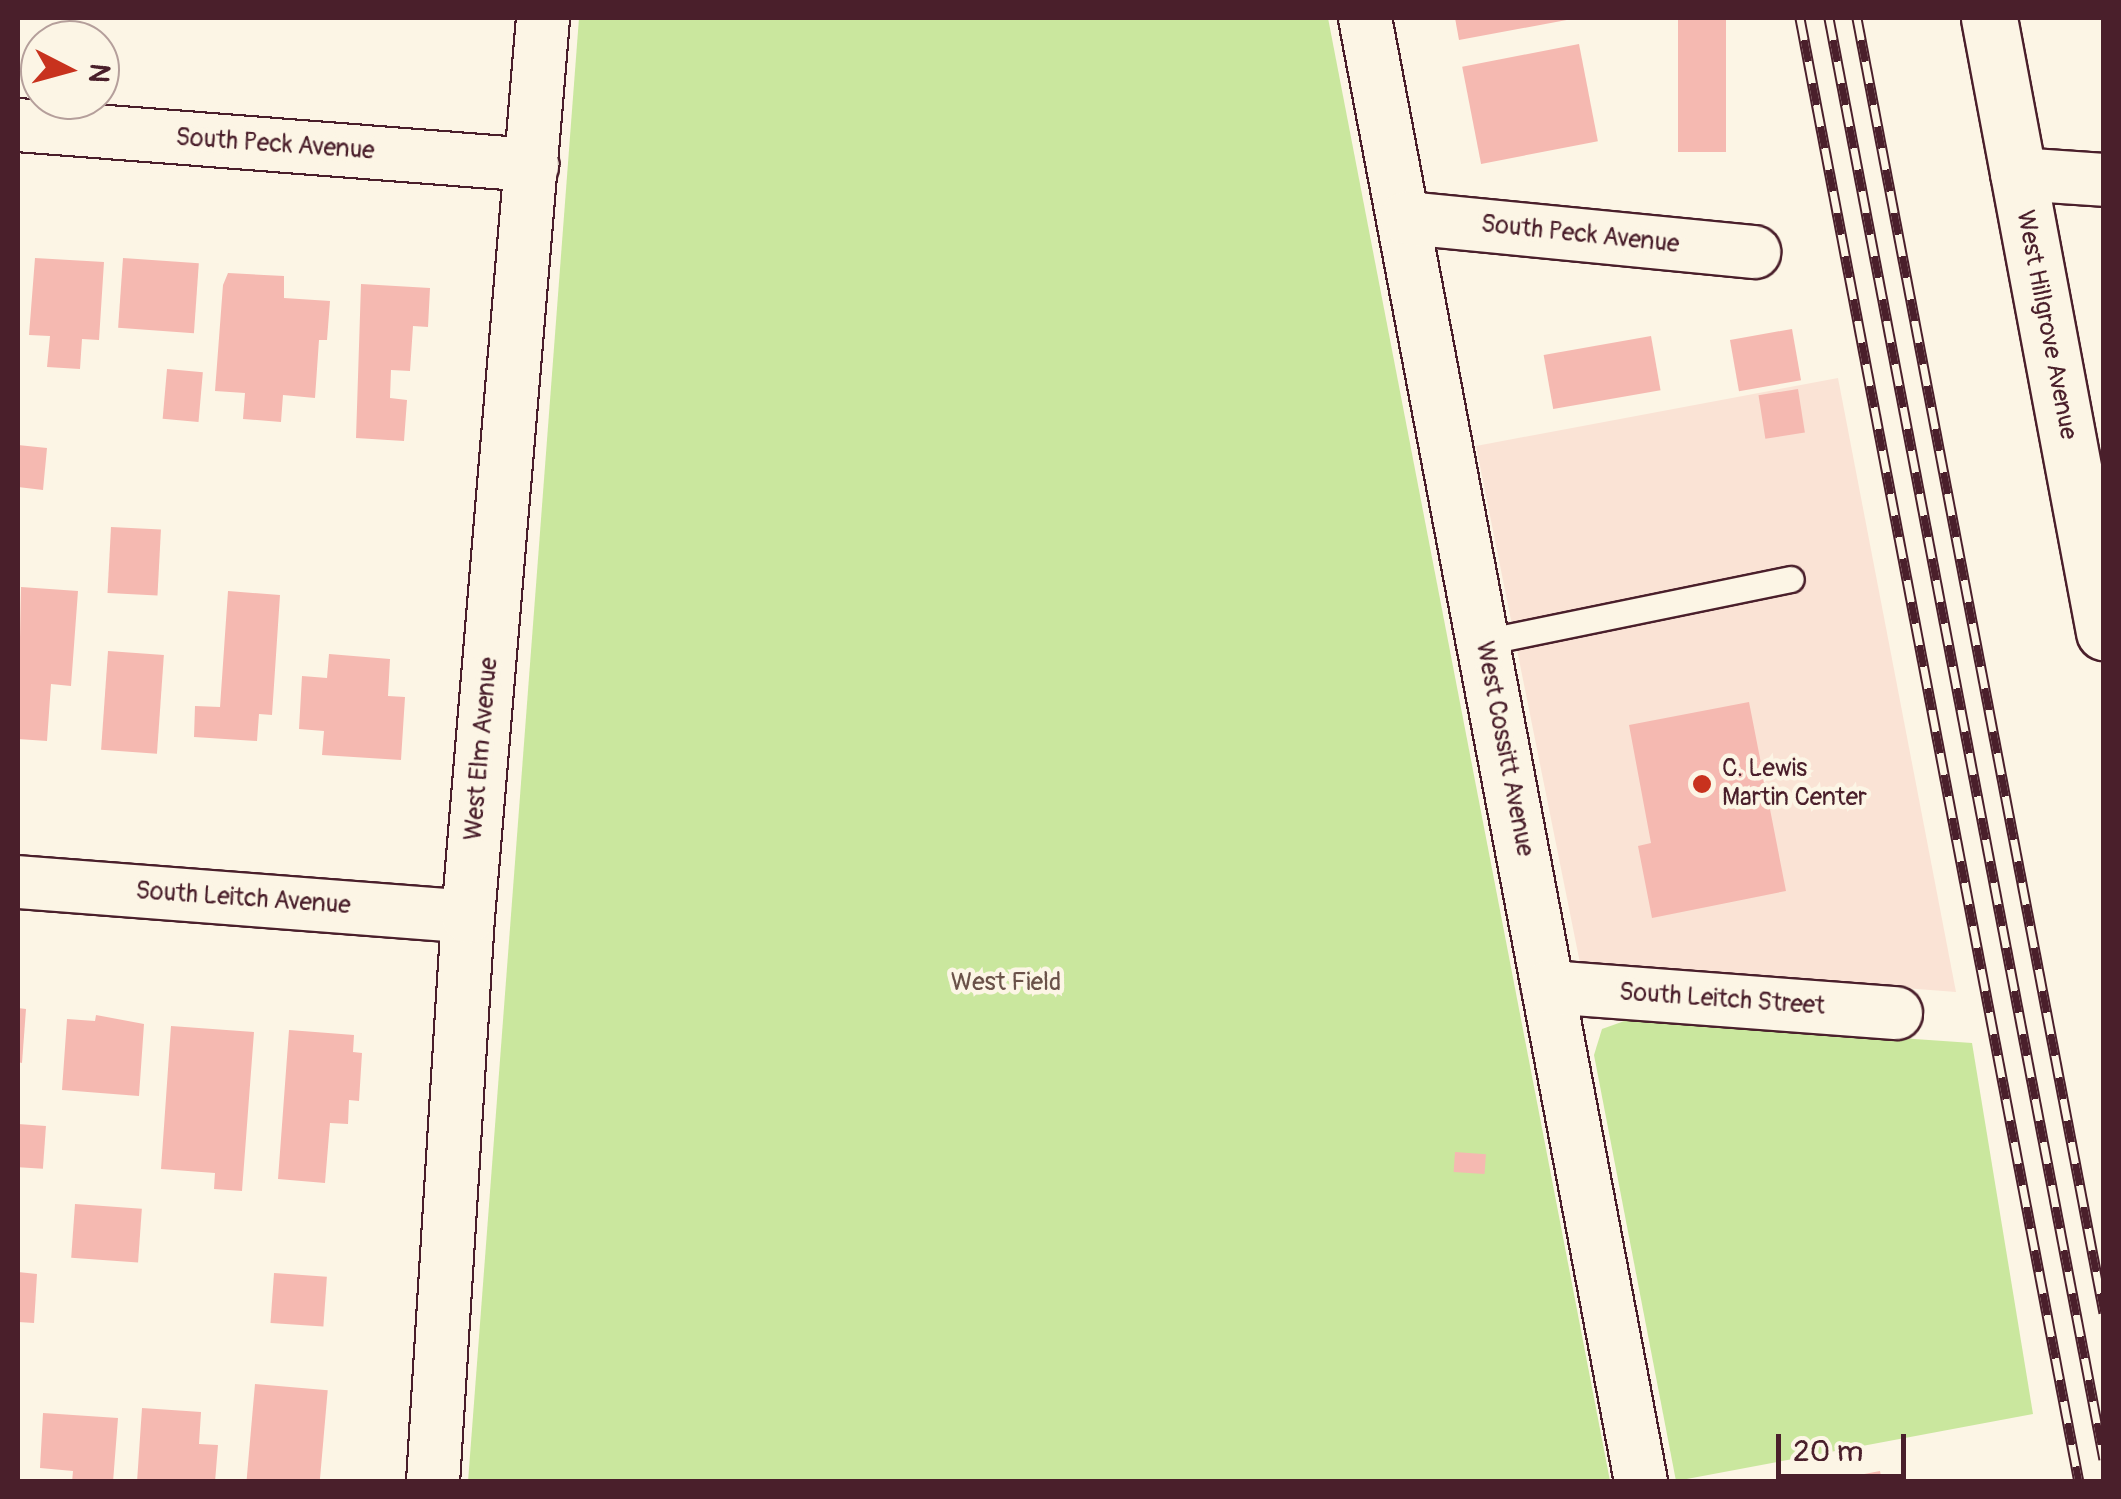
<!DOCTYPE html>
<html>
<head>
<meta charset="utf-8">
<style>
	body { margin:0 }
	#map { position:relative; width:2121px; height:1499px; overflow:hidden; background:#fcf5e5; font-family:Pangolin,sans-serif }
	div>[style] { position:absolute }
	.built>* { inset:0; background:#fae3d5 }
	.green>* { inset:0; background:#cae79e }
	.building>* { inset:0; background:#f5b9b1; transform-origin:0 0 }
	.roads { filter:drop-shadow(2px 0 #4a1f2b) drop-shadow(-2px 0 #4a1f2b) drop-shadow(0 2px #4a1f2b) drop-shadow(0 -2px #4a1f2b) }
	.lane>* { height:25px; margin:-12.5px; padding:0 12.5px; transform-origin:12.5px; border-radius:12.5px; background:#fcf5e5 }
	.street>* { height:52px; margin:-26px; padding:0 26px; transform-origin:26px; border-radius:26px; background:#fcf5e5 }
	.secondary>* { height:55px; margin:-27.5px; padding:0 27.5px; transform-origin:27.5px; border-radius:27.5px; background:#fcf5e5 }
	.rail>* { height:11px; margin-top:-5.5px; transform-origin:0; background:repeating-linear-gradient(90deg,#fcf5e5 0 22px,#4a1f2b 0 44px); box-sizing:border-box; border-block:2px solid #4a1f2b }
	.dots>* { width:28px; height:28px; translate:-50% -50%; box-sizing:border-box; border:5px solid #fcf5e5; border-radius:50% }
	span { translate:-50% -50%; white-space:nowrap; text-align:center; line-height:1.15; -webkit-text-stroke:9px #fcf5e5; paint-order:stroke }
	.street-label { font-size:25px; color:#4a1f2b }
	.poi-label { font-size:25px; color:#4a1f2b }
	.left { translate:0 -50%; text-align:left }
	.park-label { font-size:25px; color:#6a5148 }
	.frame { position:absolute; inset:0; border:20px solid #4a1f2b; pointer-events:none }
	.north { position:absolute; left:20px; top:20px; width:100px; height:100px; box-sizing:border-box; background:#fcf5e5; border:2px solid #b59f9b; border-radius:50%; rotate:96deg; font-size:28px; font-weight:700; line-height:40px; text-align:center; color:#4a1f2b }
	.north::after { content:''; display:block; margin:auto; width:35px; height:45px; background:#c8321e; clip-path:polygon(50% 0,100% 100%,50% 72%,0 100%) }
	.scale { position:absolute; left:1776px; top:1434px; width:130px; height:45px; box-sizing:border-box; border:5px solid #4a1f2b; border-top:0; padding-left:12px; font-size:30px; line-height:35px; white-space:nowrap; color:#4a1f2b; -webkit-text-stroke:8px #fcf5e5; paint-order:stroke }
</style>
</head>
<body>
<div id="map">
	<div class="built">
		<div style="clip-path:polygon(1838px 378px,1956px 992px,1580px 963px,1476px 446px)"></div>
	</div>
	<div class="green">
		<div style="clip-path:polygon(579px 18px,1328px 18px,1610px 1481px,468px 1482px)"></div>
		<div style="clip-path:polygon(1630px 1019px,1972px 1043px,2033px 1414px,1676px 1481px,1594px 1055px,1602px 1029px)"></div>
	</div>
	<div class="building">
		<div style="clip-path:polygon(1455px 18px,1572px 18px,1572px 19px,1459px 40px)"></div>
		<div style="left:1678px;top:18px;width:48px;height:134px"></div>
		<div style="left:1579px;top:44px;width:99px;height:119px;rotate:79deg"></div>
		<div style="clip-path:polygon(35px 258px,104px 262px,99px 340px,82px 339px,80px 369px,47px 367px,50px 336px,29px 335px)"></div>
		<div style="left:123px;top:258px;width:76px;height:70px;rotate:4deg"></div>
		<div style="clip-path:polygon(228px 273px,284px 276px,284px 298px,330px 301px,327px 340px,319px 340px,315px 398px,283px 395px,281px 422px,243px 419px,245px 393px,215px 391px,223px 285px)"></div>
		<div style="clip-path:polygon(361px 284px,430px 288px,428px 327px,413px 326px,410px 371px,391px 370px,390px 398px,407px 400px,404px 441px,356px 438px)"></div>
		<div style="left:1792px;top:329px;width:52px;height:63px;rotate:80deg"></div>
		<div style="left:1651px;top:336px;width:55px;height:109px;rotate:80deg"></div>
		<div style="left:167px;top:369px;width:36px;height:50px;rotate:5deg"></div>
		<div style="left:1798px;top:389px;width:44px;height:40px;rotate:81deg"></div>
		<div style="clip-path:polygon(18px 445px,47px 448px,43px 490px,18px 487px)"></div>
		<div style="left:111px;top:527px;width:50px;height:66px;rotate:3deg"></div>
		<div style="clip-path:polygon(21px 587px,78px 591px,71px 686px,51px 684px,47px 741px,18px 739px)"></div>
		<div style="clip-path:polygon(228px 591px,280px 595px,272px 715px,259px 714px,257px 741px,194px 737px,195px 706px,220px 707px)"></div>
		<div style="left:108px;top:651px;width:56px;height:99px;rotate:4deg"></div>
		<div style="clip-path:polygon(329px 654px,390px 659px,388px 696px,405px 697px,401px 760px,322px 755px,324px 731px,299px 729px,302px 676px,327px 678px)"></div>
		<div style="clip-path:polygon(1749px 702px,1786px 891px,1652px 918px,1638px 846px,1651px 843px,1629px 725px)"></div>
		<div style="clip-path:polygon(18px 1008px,26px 1009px,22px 1063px,18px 1062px)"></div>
		<div style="clip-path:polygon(96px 1015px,144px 1024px,139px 1096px,62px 1090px,67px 1019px,95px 1021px)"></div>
		<div style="clip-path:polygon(171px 1026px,254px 1032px,242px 1191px,214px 1189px,215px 1173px,161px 1169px)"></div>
		<div style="clip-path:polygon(289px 1030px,354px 1035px,353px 1052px,362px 1053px,359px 1101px,349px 1100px,348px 1124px,330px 1123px,325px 1183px,278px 1179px)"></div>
		<div style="left:18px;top:1124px;width:28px;height:43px;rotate:4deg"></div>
		<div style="left:1455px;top:1152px;width:31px;height:20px;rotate:4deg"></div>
		<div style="left:75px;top:1204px;width:67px;height:54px;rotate:4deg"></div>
		<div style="clip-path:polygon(18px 1272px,37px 1274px,34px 1323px,18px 1322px)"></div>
		<div style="left:274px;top:1273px;width:53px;height:50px;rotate:4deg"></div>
		<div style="left:255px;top:1384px;width:73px;height:98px;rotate:5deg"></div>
		<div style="clip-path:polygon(142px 1408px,201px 1412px,199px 1444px,218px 1445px,215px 1482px,137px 1482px)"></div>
		<div style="clip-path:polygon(43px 1413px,118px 1418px,113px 1482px,72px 1482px,73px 1471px,40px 1468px)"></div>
		<div style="clip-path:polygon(1880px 1471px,1882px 1482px,1834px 1482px,1833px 1480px)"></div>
	</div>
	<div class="roads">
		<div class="lane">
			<div style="left:1484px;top:642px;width:313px;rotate:-11.6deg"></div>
		</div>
		<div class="street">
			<div style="left:1365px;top:18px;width:1490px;rotate:79.32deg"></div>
			<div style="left:18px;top:125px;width:516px;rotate:4.45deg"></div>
			<div style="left:2017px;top:174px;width:87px;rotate:3.9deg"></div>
			<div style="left:1406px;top:218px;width:350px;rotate:5.6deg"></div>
			<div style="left:18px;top:882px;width:451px;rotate:4.4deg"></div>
			<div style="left:1548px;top:987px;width:349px;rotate:4.3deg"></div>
			<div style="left:433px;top:1482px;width:566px;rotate:-86.46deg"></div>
			<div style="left:468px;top:917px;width:902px;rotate:-85.23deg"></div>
		</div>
		<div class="secondary">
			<div style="left:1989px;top:18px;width:625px;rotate:79.39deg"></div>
		</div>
	</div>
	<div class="rail">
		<div style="left:1800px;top:18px;width:1490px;rotate:79.21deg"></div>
		<div style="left:1829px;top:18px;width:1467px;rotate:79.2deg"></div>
		<div style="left:1857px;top:18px;width:1318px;rotate:79.2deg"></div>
	</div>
	<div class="dots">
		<div style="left:1702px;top:784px;background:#c8321e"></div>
	</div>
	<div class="street-label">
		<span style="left:275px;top:145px;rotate:4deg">South Peck Avenue</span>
		<span style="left:1580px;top:235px;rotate:6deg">South Peck Avenue</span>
		<span style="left:2046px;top:325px;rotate:79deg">West Hillgrove Avenue</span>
		<span style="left:482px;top:749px;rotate:-85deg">West Elm Avenue</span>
		<span style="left:1504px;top:749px;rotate:79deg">West Cossitt Avenue</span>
		<span style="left:243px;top:899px;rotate:4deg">South Leitch Avenue</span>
		<span style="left:1722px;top:1000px;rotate:4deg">South Leitch Street</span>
	</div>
	<div class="poi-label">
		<span class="left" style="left:1722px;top:784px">C. Lewis<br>Martin Center</span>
	</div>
	<div class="park-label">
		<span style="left:1006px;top:983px">West Field</span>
	</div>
	<div class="frame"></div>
	<div class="north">N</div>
	<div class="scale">20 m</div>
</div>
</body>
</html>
